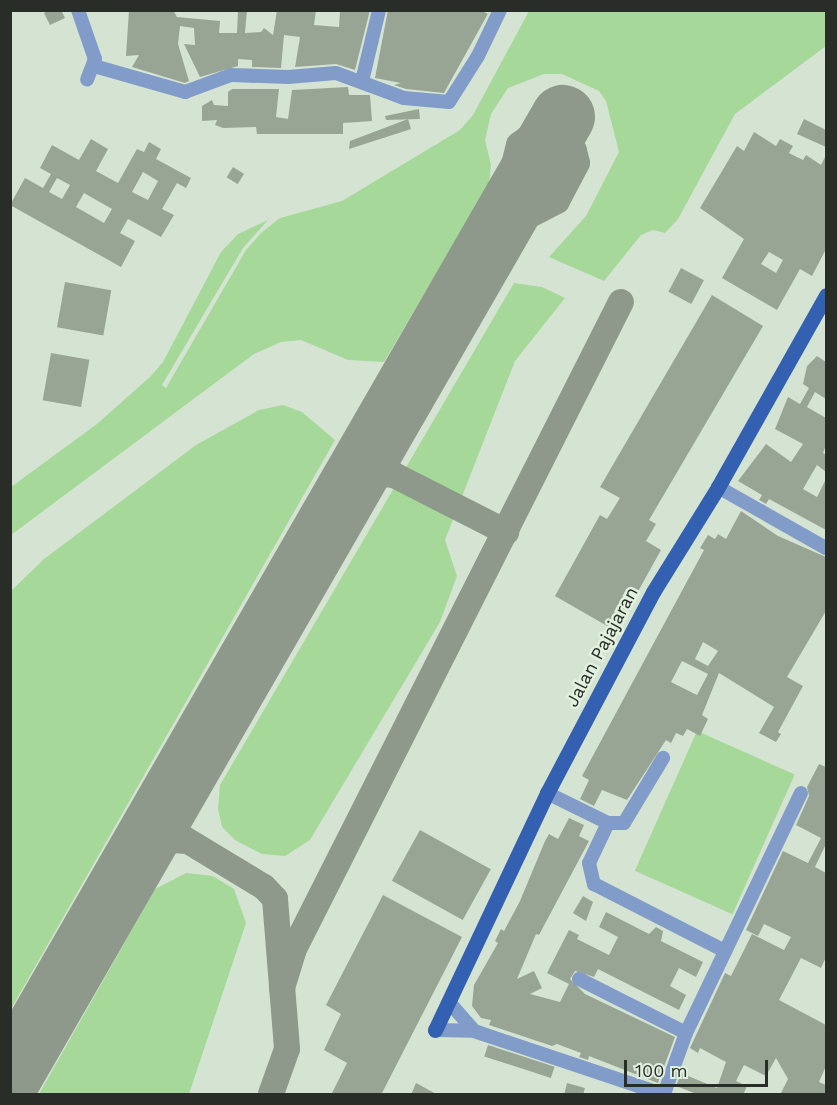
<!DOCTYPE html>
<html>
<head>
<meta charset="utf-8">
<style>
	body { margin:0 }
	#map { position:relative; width:837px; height:1105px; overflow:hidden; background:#d5e4d2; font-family:"Work Sans",sans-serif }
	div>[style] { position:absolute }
	.green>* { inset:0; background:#a6d89a; transform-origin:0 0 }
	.taxiway>* { height:26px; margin:-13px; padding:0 13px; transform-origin:13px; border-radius:13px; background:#8e998c }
	.runway>* { height:64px; margin:-32px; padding:0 32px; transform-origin:32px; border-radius:32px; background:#8e998c }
	.building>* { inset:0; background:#98a595; transform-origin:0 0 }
	.minor>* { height:14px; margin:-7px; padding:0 7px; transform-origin:7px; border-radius:7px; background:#829cc9 }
	.major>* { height:15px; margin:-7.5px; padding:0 7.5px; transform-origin:7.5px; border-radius:7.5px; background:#3460b1 }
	span { translate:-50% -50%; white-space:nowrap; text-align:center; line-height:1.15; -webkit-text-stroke:5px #e2f1df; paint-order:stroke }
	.street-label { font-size:18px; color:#282e27 }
	.frame { position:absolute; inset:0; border:12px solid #282e27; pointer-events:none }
	.scale { position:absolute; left:624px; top:1060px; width:144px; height:27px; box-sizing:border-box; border:3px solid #282e27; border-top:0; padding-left:8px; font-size:18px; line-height:21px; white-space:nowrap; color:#282e27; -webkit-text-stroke:4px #e2f1df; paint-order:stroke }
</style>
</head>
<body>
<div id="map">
	<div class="green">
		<div style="clip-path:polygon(529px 11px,826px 11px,826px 46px,735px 114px,678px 219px,665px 233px,653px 230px,641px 235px,604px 281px,549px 257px,586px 216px,619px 152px,606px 101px,599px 91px,562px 74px,544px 74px,508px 88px,491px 114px,485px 140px,491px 165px,489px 184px,384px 362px,348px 360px,301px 340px,281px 342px,254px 354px,11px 535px,11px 487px,97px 424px,151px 376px,163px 362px,221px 252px,238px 234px,268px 220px,243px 248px,162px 385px,166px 388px,246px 250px,261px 233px,280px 218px,342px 201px,460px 130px,473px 115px)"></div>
		<div style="clip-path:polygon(514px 283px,542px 287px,565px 298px,515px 361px,445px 540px,457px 576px,440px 622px,310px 840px,285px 856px,262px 854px,235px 840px,222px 827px,218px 809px,220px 785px)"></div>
		<div style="clip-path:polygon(283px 405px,302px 412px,335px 440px,11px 1009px,11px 591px,44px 559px,196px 445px,259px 410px)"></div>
		<div style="left:697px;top:731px;width:107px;height:153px;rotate:24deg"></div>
		<div style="clip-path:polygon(186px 873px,213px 876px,234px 889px,246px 923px,189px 1094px,39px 1094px,155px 889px)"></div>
	</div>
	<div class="taxiway">
		<div style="left:492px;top:240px;width:46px;rotate:-62.9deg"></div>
		<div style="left:513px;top:199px;width:34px;rotate:-88deg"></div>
		<div style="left:514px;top:165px;width:21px;rotate:-76deg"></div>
		<div style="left:519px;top:145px;width:18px;rotate:-38deg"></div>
		<div style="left:533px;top:134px;width:20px"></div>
		<div style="left:553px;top:134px;width:11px;rotate:27deg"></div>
		<div style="left:563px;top:139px;width:16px;rotate:47deg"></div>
		<div style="left:574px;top:151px;width:12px;rotate:76deg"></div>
		<div style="left:577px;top:163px;width:43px;rotate:117.8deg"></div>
		<div style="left:557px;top:201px;width:68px;rotate:152.7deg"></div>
		<div style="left:381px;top:434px;width:30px;rotate:98deg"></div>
		<div style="left:377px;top:464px;width:20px;rotate:33deg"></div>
		<div style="left:349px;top:489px;width:31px;rotate:-32deg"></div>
		<div style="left:375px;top:473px;width:19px;rotate:6deg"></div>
		<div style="left:394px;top:475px;width:126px;rotate:27deg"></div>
		<div style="left:176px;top:790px;width:23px;rotate:108deg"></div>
		<div style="left:169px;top:812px;width:25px;rotate:69deg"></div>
		<div style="left:178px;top:835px;width:100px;rotate:31.2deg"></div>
		<div style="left:264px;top:887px;width:16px;rotate:47deg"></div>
		<div style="left:275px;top:899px;width:150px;rotate:85.4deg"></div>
		<div style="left:287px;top:1049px;width:48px;rotate:109.6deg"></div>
		<div style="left:139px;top:854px;width:23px;rotate:-40deg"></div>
		<div style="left:157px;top:839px;width:27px;rotate:4deg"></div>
		<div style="left:282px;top:988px;width:39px;rotate:-73deg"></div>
		<div style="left:293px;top:951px;width:727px;rotate:-63.19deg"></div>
	</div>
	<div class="runway">
		<div style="left:10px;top:1077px;width:1108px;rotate:-60.06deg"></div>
	</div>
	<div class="building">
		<div style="clip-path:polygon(49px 10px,61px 10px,65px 18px,50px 25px,44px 13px)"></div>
		<div style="clip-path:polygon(129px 10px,173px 10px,177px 17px,220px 21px,219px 33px,237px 33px,238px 10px,247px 10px,245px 33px,261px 32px,264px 28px,273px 35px,277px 10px,316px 10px,314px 25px,339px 27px,340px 10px,370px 10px,355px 70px,336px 64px,295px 67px,300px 37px,284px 35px,281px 68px,252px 67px,252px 60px,238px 59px,238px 66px,200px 77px,184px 44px,195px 45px,194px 28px,180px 26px,178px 44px,189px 81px,185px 83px,132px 67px,139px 55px,126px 56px)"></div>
		<div style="clip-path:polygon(388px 10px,480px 10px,488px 14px,490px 10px,444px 93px,406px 89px,394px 85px,401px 83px,375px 78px)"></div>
		<div style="clip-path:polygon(348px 87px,349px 95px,370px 95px,372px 121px,343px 123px,343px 134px,257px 134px,256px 127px,223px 128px,215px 125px,217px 120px,202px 121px,202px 106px,212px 100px,214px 105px,228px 106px,228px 92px,232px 89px,279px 89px,276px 117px,288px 119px,292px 90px)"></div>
		<div style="clip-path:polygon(419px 109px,420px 119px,386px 120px,385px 116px)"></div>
		<div style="clip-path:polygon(408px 119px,411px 129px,405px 131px,349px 149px,350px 141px)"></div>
		<div style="clip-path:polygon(804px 119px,826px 130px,826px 147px,797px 134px)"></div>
		<div style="clip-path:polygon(evenodd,754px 132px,776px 146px,780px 139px,793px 146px,789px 153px,803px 160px,806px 155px,821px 165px,826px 155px,826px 249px,812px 276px,800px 269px,777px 310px,722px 278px,744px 239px,700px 208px,737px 146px,744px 151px,754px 132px,769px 252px,783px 260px,776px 273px,761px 264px,769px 252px)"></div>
		<div style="clip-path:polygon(evenodd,91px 139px,108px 149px,96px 171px,118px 183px,137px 149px,144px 152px,149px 142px,161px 149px,156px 159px,191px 178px,186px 188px,177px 183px,162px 209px,174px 215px,161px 237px,128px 219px,120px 233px,135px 241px,121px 267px,10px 205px,25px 178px,43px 188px,51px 174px,40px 168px,52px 145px,79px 160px,91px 139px,143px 172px,158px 181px,148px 200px,132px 192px,143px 172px,91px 139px,57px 178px,70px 185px,62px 199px,49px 192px,57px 178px,91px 139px,84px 193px,112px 209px,104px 223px,76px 207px,84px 193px)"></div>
		<div style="left:233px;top:167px;width:13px;height:12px;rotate:32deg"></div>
		<div style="left:681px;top:268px;width:26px;height:27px;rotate:28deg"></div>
		<div style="left:65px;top:282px;width:47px;height:46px;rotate:10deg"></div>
		<div style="clip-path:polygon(712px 295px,763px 326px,649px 520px,656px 524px,646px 541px,661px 550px,616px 631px,555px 596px,600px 515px,607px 519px,620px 498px,600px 487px)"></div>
		<div style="left:51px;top:353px;width:39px;height:48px;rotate:10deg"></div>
		<div style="clip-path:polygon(817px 356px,826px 362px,826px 399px,815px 392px,807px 407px,826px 418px,826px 445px,823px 453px,826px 455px,826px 472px,817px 465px,803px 489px,817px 497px,826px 479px,826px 530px,769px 499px,766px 504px,759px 500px,762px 495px,738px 481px,766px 444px,791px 462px,803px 444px,775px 429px,788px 397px,800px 404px,809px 388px,803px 384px,807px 366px)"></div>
		<div style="clip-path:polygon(evenodd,741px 511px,778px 536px,826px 557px,826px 611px,787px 677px,803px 686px,778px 732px,781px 734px,776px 742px,759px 733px,774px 707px,719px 673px,702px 715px,708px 719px,700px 736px,687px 729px,683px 736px,676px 733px,671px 743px,666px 740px,627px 800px,602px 790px,594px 806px,580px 799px,589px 780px,582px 776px,704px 550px,700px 548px,708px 535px,715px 539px,718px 534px,726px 539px,741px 511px,703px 642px,718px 651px,708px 666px,695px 659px,703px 642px,741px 511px,682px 661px,708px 674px,697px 695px,671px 682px,682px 661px)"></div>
		<div style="clip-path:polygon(819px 764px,826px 767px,826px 844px,815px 867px,826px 873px,826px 957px,821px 968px,801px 958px,779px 1000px,826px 1025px,826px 1066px,819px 1082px,826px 1085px,826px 1095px,780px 1095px,788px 1079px,776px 1058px,766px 1076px,744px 1065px,736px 1081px,747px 1086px,743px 1095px,699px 1095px,676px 1086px,681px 1073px,717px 1088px,726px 1062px,700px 1048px,698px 1053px,690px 1048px,725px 973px,731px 976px,752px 934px,784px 950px,791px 937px,764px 924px,758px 936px,746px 930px,783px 851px,808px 863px,821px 838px,796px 825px,809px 796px,807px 787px)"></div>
		<div style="clip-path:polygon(569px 818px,584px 825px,579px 836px,589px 841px,539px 935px,536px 934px,517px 979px,534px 971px,542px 988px,530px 994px,560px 1002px,569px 984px,547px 973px,569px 930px,579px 935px,577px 939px,609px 955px,618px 937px,599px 927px,606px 912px,649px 934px,656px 927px,663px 931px,661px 941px,703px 962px,696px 977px,679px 968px,670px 986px,686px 995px,679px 1010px,598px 969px,594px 977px,575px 971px,570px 979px,585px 994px,675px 1037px,658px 1083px,589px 1056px,588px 1060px,579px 1057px,581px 1053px,557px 1044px,552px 1046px,489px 1025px,491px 1020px,481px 1018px,472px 1006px,474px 985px,498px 943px,495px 941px,501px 929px,504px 931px,520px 901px,545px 841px,549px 834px,558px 839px)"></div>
		<div style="left:420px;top:830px;width:81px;height:58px;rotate:29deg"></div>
		<div style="clip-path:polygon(383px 895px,462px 937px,381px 1095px,331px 1095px,347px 1063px,324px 1050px,341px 1014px,326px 1005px)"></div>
		<div style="clip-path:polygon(583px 896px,593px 902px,586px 921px,573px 913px)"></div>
		<div style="left:488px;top:1045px;width:70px;height:12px;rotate:18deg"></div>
		<div style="clip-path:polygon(416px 1083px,438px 1095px,411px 1095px)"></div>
		<div style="clip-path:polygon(567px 1083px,585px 1088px,583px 1095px,564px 1095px)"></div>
	</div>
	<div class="minor">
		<div style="left:78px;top:10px;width:52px;rotate:70.9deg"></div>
		<div style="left:95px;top:59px;width:22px;rotate:111deg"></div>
		<div style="left:94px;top:66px;width:95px;rotate:15.9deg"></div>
		<div style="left:185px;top:92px;width:49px;rotate:-20.3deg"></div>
		<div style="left:231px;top:75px;width:57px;rotate:2deg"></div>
		<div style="left:288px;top:77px;width:48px;rotate:-4.8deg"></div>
		<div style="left:336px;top:73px;width:72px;rotate:20.2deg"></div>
		<div style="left:404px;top:98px;width:45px;rotate:5.1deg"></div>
		<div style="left:449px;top:102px;width:54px;rotate:-57.8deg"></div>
		<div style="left:478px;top:56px;width:51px;rotate:-64.4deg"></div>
		<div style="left:362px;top:81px;width:73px;rotate:-76.5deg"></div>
		<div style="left:718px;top:487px;width:124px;rotate:29.5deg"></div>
		<div style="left:547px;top:793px;width:68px;rotate:26.2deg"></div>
		<div style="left:608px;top:823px;width:16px"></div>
		<div style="left:624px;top:823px;width:76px;rotate:-59deg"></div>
		<div style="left:608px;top:823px;width:44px;rotate:115.4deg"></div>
		<div style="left:589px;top:863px;width:22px;rotate:77deg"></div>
		<div style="left:594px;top:884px;width:147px;rotate:27.1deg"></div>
		<div style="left:579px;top:979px;width:120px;rotate:26.8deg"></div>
		<div style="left:449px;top:1002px;width:38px;rotate:49deg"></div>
		<div style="left:435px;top:1030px;width:39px;rotate:1deg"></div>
		<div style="left:474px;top:1031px;width:198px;rotate:18.5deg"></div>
		<div style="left:664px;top:1094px;width:65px;rotate:-70.2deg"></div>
		<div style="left:686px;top:1033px;width:266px;rotate:-64.4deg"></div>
	</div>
	<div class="major">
		<div style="left:435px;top:1030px;width:262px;rotate:-64.7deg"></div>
		<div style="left:547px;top:793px;width:227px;rotate:-62.2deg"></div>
		<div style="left:653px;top:592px;width:123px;rotate:-58.2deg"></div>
		<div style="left:718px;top:487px;width:220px;rotate:-60.6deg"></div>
	</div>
	<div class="street-label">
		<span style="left:602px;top:647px;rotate:-62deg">Jalan Pajajaran</span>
	</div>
	<div class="frame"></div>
	<div class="scale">100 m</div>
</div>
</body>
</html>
